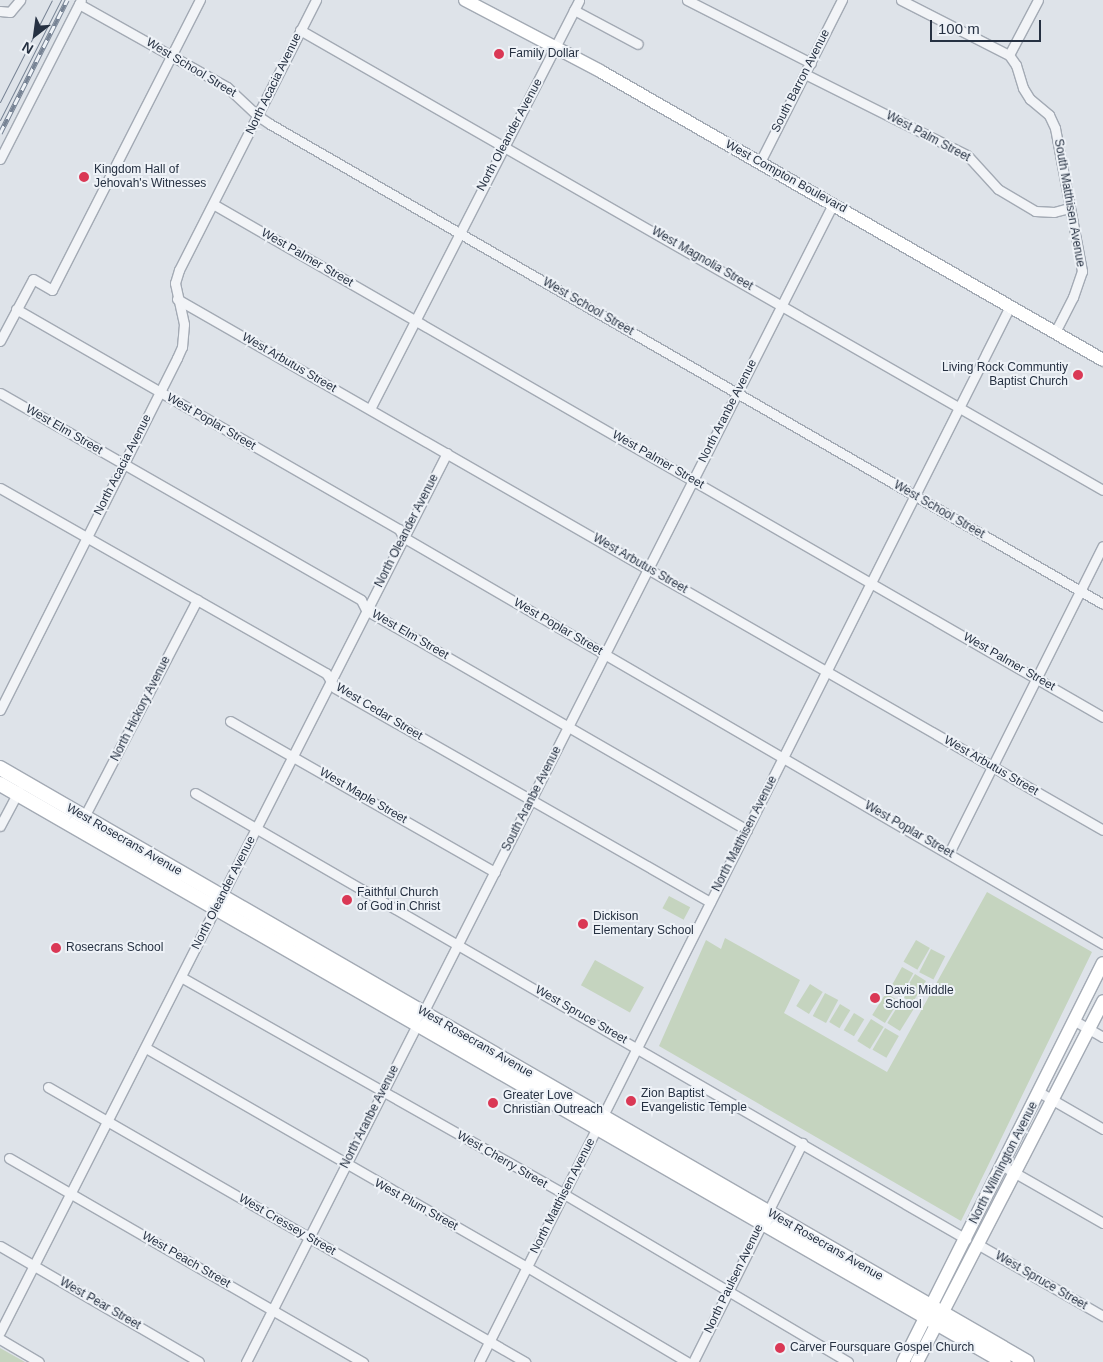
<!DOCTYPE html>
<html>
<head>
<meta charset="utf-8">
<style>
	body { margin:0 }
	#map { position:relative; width:1103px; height:1362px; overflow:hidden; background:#dee3e9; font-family:Helvetica,sans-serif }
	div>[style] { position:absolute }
	.green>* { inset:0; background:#c5d4bf; transform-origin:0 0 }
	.roads { filter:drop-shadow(1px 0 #a3aab4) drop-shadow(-1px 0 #a3aab4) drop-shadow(0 1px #a3aab4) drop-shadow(0 -1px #a3aab4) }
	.street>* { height:9px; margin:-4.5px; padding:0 4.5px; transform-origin:4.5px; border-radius:4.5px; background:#f2f4f7 }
	.secondary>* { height:12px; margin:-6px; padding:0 6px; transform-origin:6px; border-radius:6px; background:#fff }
	.primary>* { height:14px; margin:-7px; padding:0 7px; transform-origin:7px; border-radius:7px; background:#fff }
	.tram>* { height:1px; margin:-0.5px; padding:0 0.5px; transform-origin:0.5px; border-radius:0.5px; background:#778394 }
	.rail>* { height:4.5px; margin-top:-2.25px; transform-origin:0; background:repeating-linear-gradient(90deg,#eef2f7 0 8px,#778394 0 16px); box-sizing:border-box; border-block:1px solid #778394 }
	.dots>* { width:14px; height:14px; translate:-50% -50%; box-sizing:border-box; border:2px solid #eef2f7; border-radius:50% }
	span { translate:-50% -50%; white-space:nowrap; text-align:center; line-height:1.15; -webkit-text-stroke:4px #eef2f7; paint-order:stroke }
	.poi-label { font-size:12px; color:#263142 }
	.left { translate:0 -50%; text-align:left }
	.right { translate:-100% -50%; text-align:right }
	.street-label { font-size:12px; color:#263142 }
	.north { position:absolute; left:10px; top:10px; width:50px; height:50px; -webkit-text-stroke:4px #eef2f7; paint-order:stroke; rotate:210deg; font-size:14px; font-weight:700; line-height:20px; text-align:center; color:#263142 }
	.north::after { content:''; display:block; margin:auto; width:18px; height:22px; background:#263142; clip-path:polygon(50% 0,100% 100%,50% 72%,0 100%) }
	.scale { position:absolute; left:930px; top:20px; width:111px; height:22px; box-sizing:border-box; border:2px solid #263142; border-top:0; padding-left:6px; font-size:15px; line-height:18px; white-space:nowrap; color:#263142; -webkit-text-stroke:4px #eef2f7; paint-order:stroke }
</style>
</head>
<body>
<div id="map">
	<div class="green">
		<div style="clip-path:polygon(987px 892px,1092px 952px,961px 1221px,659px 1046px,706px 940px,721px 949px,725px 938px,800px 980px,784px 1013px,887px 1072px)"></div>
		<div style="left:669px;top:896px;width:24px;height:14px;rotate:28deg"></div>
		<div style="left:916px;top:940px;width:16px;height:25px;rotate:30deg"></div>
		<div style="left:931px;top:949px;width:16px;height:26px;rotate:27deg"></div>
		<div style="left:595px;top:960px;width:56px;height:29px;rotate:29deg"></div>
		<div style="left:902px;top:967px;width:13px;height:26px;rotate:29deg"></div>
		<div style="left:915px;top:974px;width:13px;height:26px;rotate:32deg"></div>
		<div style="left:810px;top:984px;width:15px;height:26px;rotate:32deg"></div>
		<div style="left:825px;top:993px;width:15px;height:26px;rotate:28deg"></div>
		<div style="left:886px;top:993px;width:15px;height:26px;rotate:32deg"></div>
		<div style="left:901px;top:1001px;width:15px;height:26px;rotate:32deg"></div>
		<div style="left:840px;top:1004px;width:12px;height:21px;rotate:31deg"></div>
		<div style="left:854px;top:1013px;width:12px;height:20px;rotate:31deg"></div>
		<div style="left:871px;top:1019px;width:15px;height:26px;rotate:32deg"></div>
		<div style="left:885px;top:1028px;width:16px;height:25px;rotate:30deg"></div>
		<div style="clip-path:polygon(0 1348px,25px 1362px,0 1362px)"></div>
	</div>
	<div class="roads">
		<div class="street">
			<div style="left:687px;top:0;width:139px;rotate:26.9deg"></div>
			<div style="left:901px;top:0;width:121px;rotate:27deg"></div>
			<div style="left:1009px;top:55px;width:12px;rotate:55deg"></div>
			<div style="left:1016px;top:65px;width:24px;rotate:73deg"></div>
			<div style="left:1023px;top:88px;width:13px;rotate:58deg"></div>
			<div style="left:1030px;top:99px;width:25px;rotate:40deg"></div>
			<div style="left:1049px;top:115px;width:14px;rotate:65deg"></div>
			<div style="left:1055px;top:128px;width:146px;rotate:79.3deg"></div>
			<div style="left:1082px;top:271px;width:28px;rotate:109deg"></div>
			<div style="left:1073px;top:297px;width:39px;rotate:117deg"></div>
			<div style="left:79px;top:4px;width:170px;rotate:29.3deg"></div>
			<div style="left:227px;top:87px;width:42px;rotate:43.1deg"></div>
			<div style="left:258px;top:116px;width:14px;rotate:34deg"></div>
			<div style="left:270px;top:124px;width:961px;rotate:29.95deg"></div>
			<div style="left:574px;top:10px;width:72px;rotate:28deg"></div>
			<div style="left:0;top:11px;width:10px;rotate:6deg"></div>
			<div style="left:10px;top:12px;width:16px;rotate:-50deg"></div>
			<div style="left:300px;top:30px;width:925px;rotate:29.81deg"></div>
			<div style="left:1009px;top:55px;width:62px;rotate:-62.2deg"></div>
			<div style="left:805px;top:74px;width:181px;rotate:26.6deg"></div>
			<div style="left:967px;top:155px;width:46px;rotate:47.6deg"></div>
			<div style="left:998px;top:189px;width:43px;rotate:30.7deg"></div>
			<div style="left:1035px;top:211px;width:19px;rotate:3deg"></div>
			<div style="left:1054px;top:212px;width:16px;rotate:-15deg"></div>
			<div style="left:0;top:159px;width:178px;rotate:-63deg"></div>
			<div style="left:760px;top:162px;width:182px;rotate:-63.2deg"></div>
			<div style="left:213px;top:204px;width:1027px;rotate:29.96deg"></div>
			<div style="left:177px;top:299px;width:1067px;rotate:29.83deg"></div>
			<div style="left:16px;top:309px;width:442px;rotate:29.9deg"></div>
			<div style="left:399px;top:529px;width:9px;rotate:63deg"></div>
			<div style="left:403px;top:537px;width:810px;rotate:30.17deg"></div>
			<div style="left:0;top:341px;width:70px;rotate:-62deg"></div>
			<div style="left:33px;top:279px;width:22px;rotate:30deg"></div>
			<div style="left:52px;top:290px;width:326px;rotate:-63deg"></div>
			<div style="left:0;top:393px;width:416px;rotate:29.8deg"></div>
			<div style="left:361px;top:600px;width:11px;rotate:63deg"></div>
			<div style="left:366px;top:610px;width:440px;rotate:30deg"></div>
			<div style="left:370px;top:409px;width:459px;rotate:-62.9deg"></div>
			<div style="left:0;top:488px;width:375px;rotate:29.6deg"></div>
			<div style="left:326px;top:673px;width:17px;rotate:59deg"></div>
			<div style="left:335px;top:688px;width:432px;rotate:29.7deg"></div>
			<div style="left:0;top:710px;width:394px;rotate:-63.3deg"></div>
			<div style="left:177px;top:358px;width:12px;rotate:-66deg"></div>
			<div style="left:182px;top:347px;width:23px;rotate:-85deg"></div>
			<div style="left:184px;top:324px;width:42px;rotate:-102.4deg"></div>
			<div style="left:175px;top:283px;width:14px;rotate:-73deg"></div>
			<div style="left:179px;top:270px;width:303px;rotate:-63.1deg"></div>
			<div style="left:230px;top:721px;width:305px;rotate:29.7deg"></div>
			<div style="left:195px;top:793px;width:891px;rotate:30.05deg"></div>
			<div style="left:84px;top:817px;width:245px;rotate:-62.5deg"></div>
			<div style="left:0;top:826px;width:40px;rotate:-62deg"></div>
			<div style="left:949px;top:853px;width:343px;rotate:-63.4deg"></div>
			<div style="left:181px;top:977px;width:440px;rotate:29.5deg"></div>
			<div style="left:564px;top:1194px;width:330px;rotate:30.6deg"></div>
			<div style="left:1075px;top:1021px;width:32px;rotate:30deg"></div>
			<div style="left:146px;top:1048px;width:439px;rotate:29.9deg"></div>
			<div style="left:527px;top:1267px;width:186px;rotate:30.7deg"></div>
			<div style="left:48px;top:1087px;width:551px;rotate:29.96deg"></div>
			<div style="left:1039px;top:1092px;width:74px;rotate:30deg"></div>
			<div style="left:9px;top:1158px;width:409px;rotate:30deg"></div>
			<div style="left:1003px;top:1166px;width:115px;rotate:29.7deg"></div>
			<div style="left:979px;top:1245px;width:143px;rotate:29.8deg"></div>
			<div style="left:0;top:1246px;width:230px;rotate:30.2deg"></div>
			<div style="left:0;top:1332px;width:986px;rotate:-63.05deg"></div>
			<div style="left:0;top:1339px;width:45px;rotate:30.5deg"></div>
			<div style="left:246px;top:1362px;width:1298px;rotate:-63.12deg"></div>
			<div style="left:479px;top:1362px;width:1182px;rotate:-63.3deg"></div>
			<div style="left:693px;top:1362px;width:245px;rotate:-63.5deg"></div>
		</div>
		<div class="secondary">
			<div style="left:465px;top:0;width:153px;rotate:27.7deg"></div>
			<div style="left:600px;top:71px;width:580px;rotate:29.88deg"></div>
			<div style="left:903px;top:1362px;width:446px;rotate:-63.4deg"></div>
			<div style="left:917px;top:1362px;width:406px;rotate:-62.7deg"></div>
		</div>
		<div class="primary">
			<div style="left:0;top:768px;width:1186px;rotate:30.04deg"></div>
			<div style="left:0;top:784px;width:1158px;rotate:29.93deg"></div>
		</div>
	</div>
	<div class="tram">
		<div style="left:0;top:102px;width:114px;rotate:-63deg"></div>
		<div style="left:0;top:120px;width:135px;rotate:-63.1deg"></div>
	</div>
	<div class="rail">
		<div style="left:0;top:133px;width:149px;rotate:-63.3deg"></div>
	</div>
	<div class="dots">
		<div style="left:499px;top:54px;background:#da3855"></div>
		<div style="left:84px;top:177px;background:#da3855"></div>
		<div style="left:1078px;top:375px;background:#da3855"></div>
		<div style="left:347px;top:900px;background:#da3855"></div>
		<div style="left:583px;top:924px;background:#da3855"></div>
		<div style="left:56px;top:948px;background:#da3855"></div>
		<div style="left:875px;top:998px;background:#da3855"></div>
		<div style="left:631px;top:1101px;background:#da3855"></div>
		<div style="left:493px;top:1103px;background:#da3855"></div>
		<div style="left:780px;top:1348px;background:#da3855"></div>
	</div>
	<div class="poi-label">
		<span class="left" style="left:509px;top:54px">Family Dollar</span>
		<span class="left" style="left:94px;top:177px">Kingdom Hall of<br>Jehovah's Witnesses</span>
		<span class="right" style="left:1068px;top:375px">Living Rock Communtiy<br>Baptist Church</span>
		<span class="left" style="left:357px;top:900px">Faithful Church<br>of God in Christ</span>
		<span class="left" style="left:593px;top:924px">Dickison<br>Elementary School</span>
		<span class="left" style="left:66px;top:948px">Rosecrans School</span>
		<span class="left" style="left:885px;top:998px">Davis Middle<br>School</span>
		<span class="left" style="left:641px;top:1101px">Zion Baptist<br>Evangelistic Temple</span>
		<span class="left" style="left:503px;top:1103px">Greater Love<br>Christian Outreach</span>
		<span class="left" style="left:790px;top:1348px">Carver Foursquare Gospel Church</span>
	</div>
	<div class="street-label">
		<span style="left:191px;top:68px;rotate:31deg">West School Street</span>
		<span style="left:801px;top:81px;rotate:-63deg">South Barron Avenue</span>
		<span style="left:274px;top:84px;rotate:-64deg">North Acacia Avenue</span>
		<span style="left:510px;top:135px;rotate:-62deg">North Oleander Avenue</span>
		<span style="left:928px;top:137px;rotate:28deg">West Palm Street</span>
		<span style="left:786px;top:177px;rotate:29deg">West Compton Boulevard</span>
		<span style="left:1069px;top:203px;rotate:80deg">South Matthisen Avenue</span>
		<span style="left:307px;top:258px;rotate:30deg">West Palmer Street</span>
		<span style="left:702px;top:259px;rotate:30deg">West Magnolia Street</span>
		<span style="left:588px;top:307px;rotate:30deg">West School Street</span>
		<span style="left:289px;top:363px;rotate:30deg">West Arbutus Street</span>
		<span style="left:728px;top:411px;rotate:-63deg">North Aranbe Avenue</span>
		<span style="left:211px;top:422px;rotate:30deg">West Poplar Street</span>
		<span style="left:64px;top:430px;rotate:30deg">West Elm Street</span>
		<span style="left:658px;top:460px;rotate:30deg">West Palmer Street</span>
		<span style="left:123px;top:465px;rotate:-63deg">North Acacia Avenue</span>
		<span style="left:939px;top:510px;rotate:30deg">West School Street</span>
		<span style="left:407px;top:531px;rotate:-63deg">North Oleander Avenue</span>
		<span style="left:640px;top:564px;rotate:30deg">West Arbutus Street</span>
		<span style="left:558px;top:627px;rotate:30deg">West Poplar Street</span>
		<span style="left:410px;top:635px;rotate:30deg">West Elm Street</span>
		<span style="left:1009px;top:662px;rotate:30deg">West Palmer Street</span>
		<span style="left:141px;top:709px;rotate:-63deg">North Hickory Avenue</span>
		<span style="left:379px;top:712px;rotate:31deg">West Cedar Street</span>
		<span style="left:991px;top:766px;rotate:30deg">West Arbutus Street</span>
		<span style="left:363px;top:796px;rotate:30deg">West Maple Street</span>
		<span style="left:532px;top:799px;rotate:-63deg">South Aranbe Avenue</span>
		<span style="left:909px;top:830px;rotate:30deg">West Poplar Street</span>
		<span style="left:745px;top:834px;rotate:-63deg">North Matthisen Avenue</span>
		<span style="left:124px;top:840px;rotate:30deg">West Rosecrans Avenue</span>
		<span style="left:224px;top:893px;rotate:-63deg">North Oleander Avenue</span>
		<span style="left:581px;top:1015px;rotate:30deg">West Spruce Street</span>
		<span style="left:475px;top:1042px;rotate:30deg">West Rosecrans Avenue</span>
		<span style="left:370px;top:1117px;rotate:-63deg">North Aranbe Avenue</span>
		<span style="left:502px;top:1160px;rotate:30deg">West Cherry Street</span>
		<span style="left:1004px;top:1163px;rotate:-63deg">North Wilmington Avenue</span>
		<span style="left:563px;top:1196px;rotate:-63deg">North Matthisen Avenue</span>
		<span style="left:416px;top:1205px;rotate:29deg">West Plum Street</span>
		<span style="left:287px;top:1225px;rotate:30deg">West Cressey Street</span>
		<span style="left:825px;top:1245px;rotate:30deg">West Rosecrans Avenue</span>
		<span style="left:186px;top:1260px;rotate:30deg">West Peach Street</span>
		<span style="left:734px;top:1279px;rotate:-64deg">North Paulsen Avenue</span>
		<span style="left:1041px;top:1281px;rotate:30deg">West Spruce Street</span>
		<span style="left:100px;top:1304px;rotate:30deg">West Pear Street</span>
	</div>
	<div class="north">N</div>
	<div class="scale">100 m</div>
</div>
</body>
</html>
